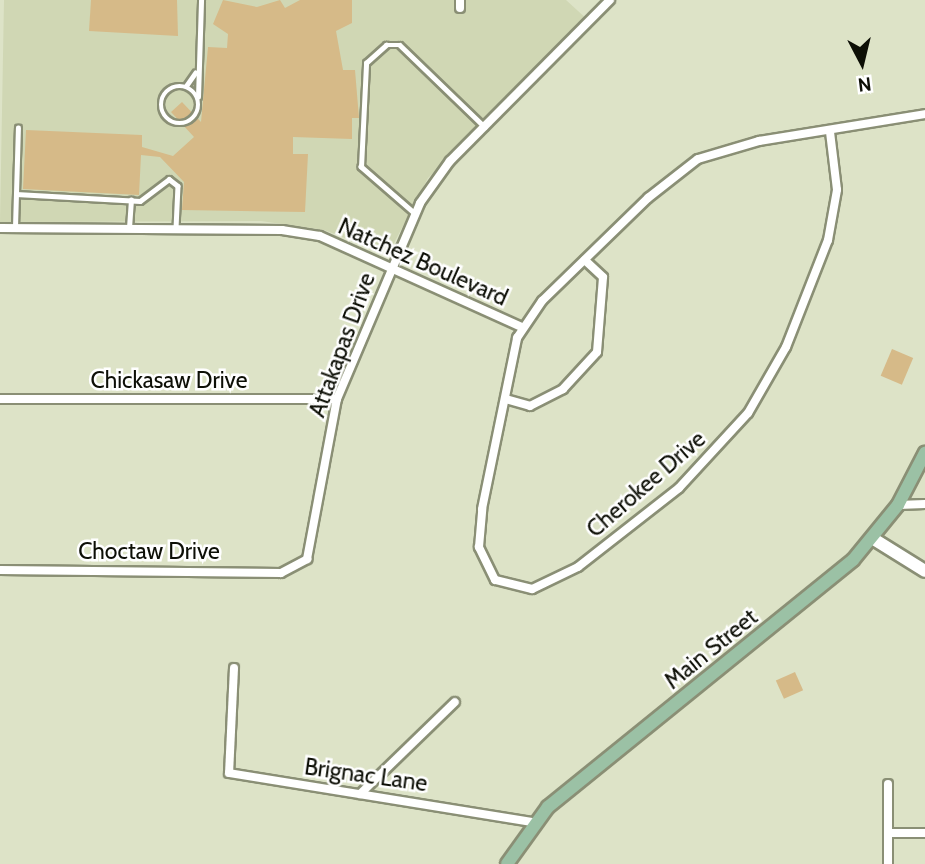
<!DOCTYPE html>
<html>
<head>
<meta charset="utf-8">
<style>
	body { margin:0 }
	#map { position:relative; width:925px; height:864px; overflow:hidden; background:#dde3c7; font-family:Cabin,sans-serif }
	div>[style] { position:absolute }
	.built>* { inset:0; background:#d0d7b4 }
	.building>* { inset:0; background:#d6ba88; transform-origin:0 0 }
	.roads { filter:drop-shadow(2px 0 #8a8f75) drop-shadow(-2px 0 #8a8f75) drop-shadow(0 2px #8a8f75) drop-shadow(0 -2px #8a8f75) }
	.lane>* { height:4.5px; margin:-2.25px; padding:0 2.25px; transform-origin:2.25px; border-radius:2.25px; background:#fff }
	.lane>.ring { margin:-2.25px; padding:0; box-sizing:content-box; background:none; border:4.5px solid #fff; border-radius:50% }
	.street>* { height:8px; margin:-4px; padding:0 4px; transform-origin:4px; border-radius:4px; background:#fff }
	.secondary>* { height:12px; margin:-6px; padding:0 6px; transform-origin:6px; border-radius:6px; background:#fff }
	.primary>* { height:12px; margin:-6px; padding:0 6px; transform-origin:6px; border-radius:6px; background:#9bc1a5 }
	span { translate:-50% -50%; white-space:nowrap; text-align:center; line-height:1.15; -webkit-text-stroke:5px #fff; paint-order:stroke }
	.street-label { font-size:23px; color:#0d0f06 }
	.north { position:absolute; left:827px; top:28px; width:70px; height:70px; -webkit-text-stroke:5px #fff; paint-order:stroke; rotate:173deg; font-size:19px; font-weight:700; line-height:28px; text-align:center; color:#0d0f06 }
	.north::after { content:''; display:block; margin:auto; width:24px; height:32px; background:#0d0f06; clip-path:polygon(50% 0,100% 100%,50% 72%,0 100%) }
</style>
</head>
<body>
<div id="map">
	<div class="built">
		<div style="clip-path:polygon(4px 0,566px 0,589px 21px,428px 178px,393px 245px,379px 251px,324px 230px,261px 221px,0 222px)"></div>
	</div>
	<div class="building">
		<div style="clip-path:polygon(91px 0,177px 0,178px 36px,89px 31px)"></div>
		<div style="clip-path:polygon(223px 0,257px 7px,280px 0,285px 8px,300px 0,352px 0,352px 23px,336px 31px,343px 70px,355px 70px,359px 118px,352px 118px,352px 139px,293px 137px,293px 154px,308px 154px,305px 212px,182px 210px,184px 182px,160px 157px,141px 155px,139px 195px,23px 189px,26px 130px,142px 135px,142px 147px,173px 156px,194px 137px,171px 112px,182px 102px,201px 122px,208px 47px,227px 48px,228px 34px,213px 24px)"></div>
		<div style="left:892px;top:349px;width:23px;height:29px;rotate:23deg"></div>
		<div style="left:795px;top:672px;width:20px;height:21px;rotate:66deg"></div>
	</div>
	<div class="roads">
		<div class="lane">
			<div class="ring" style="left:161px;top:86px;width:33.5px;height:33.5px"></div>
			<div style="left:186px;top:86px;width:16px;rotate:-55deg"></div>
			<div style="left:198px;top:97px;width:97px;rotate:-88.2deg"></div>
			<div style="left:16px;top:194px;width:124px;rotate:3.2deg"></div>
			<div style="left:140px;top:201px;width:36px;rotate:-37deg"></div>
			<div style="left:169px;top:179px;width:11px;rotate:38deg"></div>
			<div style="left:178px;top:186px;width:42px;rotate:92.7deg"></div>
			<div style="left:415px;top:214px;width:72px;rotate:-139deg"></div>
			<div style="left:361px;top:167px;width:104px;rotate:-87.2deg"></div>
			<div style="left:366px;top:63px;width:27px;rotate:-42deg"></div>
			<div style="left:386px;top:45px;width:14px"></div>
			<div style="left:400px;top:45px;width:118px;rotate:44deg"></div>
			<div style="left:15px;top:227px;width:99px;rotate:-88.3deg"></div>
			<div style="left:129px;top:228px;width:28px;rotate:-86deg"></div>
		</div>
		<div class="street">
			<div style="left:460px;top:0;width:8px;rotate:90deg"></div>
			<div style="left:830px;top:132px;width:58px;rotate:83.1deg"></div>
			<div style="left:837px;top:190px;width:51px;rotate:100.2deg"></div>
			<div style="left:828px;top:240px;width:115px;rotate:111.4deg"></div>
			<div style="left:786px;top:347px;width:76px;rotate:119.9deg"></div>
			<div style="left:748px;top:413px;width:102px;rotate:132.6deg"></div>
			<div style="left:679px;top:488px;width:128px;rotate:142deg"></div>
			<div style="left:578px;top:567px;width:51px;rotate:154.4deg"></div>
			<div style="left:532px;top:589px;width:38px;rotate:-166deg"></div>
			<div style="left:495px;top:580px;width:37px;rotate:-116deg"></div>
			<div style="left:479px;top:547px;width:38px;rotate:-85deg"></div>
			<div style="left:482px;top:509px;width:175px;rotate:-78.4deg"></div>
			<div style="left:517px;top:338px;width:45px;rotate:-56deg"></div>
			<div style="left:542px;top:301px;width:148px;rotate:-44.2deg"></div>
			<div style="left:648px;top:198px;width:63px;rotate:-38deg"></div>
			<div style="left:698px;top:159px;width:64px;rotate:-16.4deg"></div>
			<div style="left:759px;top:141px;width:168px;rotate:-9.2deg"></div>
			<div style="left:0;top:228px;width:282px;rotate:0.4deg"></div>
			<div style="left:282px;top:230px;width:38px;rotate:9deg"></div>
			<div style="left:320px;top:236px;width:222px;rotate:24.3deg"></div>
			<div style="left:0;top:399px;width:337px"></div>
			<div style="left:506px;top:399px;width:25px;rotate:16deg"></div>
			<div style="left:530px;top:406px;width:37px;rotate:-27deg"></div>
			<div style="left:563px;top:389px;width:50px;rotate:-47.4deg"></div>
			<div style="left:597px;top:352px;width:75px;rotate:-85.4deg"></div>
			<div style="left:603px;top:277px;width:25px;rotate:-137deg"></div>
			<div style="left:898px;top:505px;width:27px;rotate:-2deg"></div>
			<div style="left:0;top:570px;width:281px;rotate:0.6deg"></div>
			<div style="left:281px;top:573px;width:30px;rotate:-28deg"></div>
			<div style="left:307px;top:559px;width:163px;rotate:-79.4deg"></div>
			<div style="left:337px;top:399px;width:213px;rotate:-67deg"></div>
			<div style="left:420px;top:203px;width:52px;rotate:-54.5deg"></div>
			<div style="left:450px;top:161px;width:227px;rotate:-45.2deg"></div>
			<div style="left:234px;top:668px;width:105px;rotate:92.7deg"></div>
			<div style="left:229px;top:773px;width:306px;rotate:9.2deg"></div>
			<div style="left:360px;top:794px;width:132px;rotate:-44.1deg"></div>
			<div style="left:888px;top:833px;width:37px"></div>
			<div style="left:888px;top:864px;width:80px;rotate:-90deg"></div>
		</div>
		<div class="secondary">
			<div style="left:872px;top:538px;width:62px;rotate:31.9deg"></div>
		</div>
		<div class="primary">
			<div style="left:507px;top:864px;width:70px;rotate:-54.3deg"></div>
			<div style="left:548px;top:807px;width:392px;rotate:-39deg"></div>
			<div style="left:853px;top:560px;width:71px;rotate:-50.7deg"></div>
			<div style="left:898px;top:505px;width:59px;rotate:-62.6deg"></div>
		</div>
	</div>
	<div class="street-label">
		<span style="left:423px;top:262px;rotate:24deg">Natchez Boulevard</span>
		<span style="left:342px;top:345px;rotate:-70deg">Attakapas Drive</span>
		<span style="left:169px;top:380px">Chickasaw Drive</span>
		<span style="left:646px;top:484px;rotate:-41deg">Cherokee Drive</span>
		<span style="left:149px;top:551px">Choctaw Drive</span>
		<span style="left:711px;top:649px;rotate:-39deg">Main Street</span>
		<span style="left:366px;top:775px;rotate:8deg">Brignac Lane</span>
	</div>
	<div class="north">N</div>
</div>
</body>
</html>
